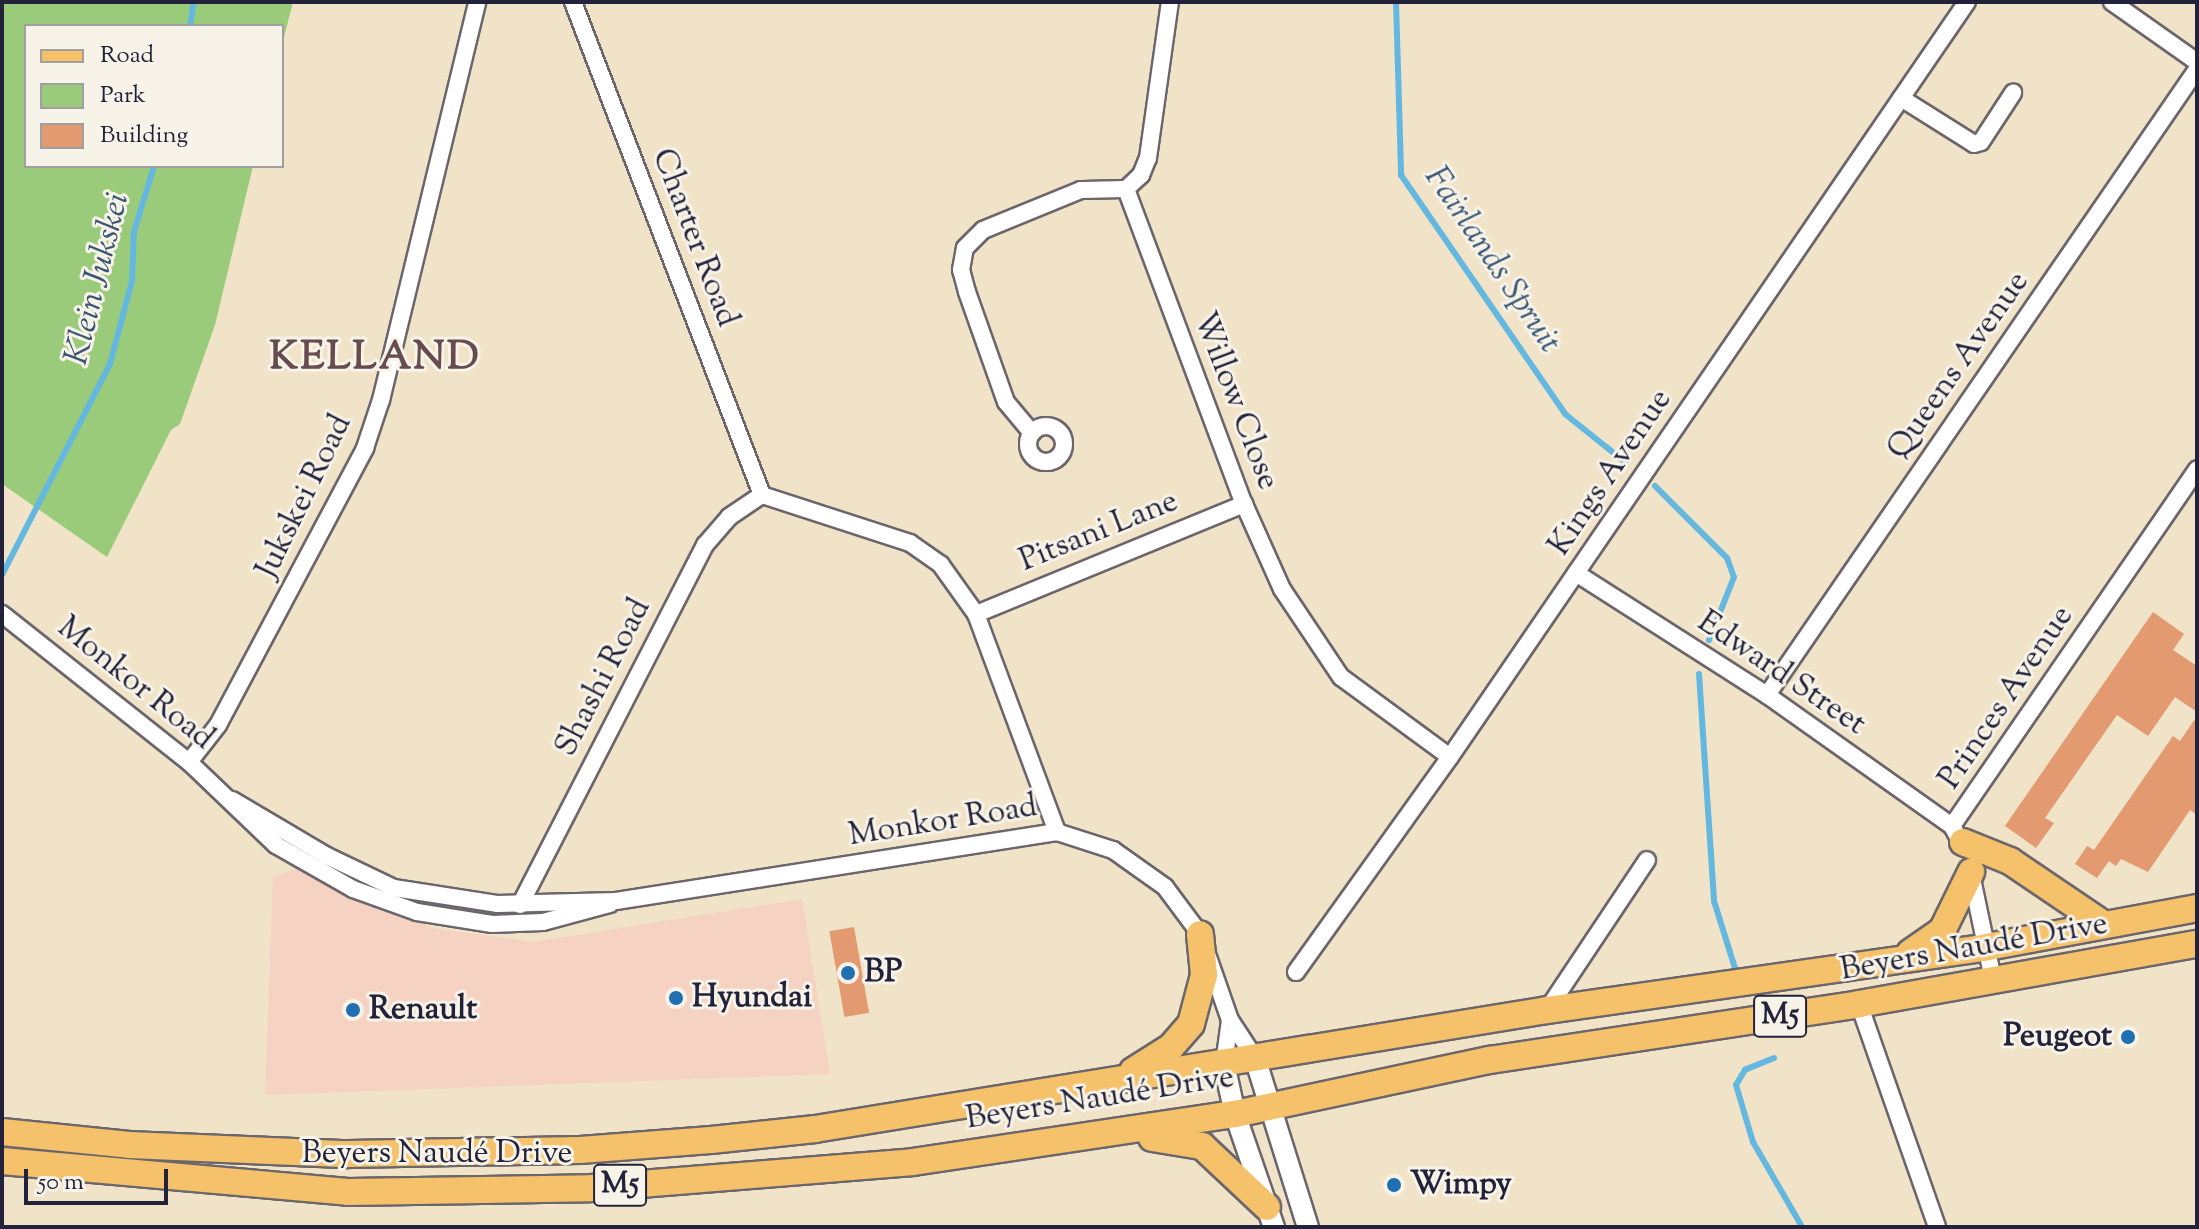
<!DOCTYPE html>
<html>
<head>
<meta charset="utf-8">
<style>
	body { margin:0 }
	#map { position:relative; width:2199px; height:1229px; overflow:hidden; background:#f1e3c8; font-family:"Sorts Mill Goudy",serif }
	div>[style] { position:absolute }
	.built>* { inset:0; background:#f5d2c2 }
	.green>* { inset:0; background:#9acb7a }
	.stream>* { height:6px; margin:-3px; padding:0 3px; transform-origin:3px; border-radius:3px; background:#64b8e0 }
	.building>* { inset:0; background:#e49a70; transform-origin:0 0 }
	.roads { filter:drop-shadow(2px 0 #6a666c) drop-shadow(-2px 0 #6a666c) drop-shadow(0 2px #6a666c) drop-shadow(0 -2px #6a666c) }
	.minor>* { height:16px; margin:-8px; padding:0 8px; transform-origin:8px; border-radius:8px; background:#fff }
	.minor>.ring { margin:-8px; padding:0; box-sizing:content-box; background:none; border:16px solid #fff; border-radius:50% }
	.tertiary>* { height:20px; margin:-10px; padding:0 10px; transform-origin:10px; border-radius:10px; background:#fff }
	.primary>* { height:26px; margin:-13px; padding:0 13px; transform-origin:13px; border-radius:13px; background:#f5c16b }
	.dots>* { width:22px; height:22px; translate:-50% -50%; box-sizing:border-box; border:4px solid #f7f3e8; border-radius:50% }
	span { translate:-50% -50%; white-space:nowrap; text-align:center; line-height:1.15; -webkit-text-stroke:6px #f7f3e8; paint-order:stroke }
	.shield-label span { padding:2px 6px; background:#f7f3e8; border:2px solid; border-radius:6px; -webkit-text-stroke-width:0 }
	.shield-label { font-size:30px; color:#22223b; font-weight:700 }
	.street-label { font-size:32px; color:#22223b }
	.poi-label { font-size:32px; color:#22223b; font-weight:700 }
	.left { translate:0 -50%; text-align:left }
	.right { translate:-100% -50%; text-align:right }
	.water-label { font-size:34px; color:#395675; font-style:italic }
	.district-label { font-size:40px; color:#664c4e; font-weight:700; letter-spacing:2px }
	.frame { position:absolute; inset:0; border:4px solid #22223b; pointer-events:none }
	.legend { position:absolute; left:24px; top:24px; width:260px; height:144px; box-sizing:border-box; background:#f7f3e8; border:2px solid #a29fa3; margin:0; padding:10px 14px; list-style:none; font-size:24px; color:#22223b }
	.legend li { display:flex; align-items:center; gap:16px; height:40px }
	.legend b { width:40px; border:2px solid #a29fa3 }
	.scale { position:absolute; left:24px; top:1169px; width:144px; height:36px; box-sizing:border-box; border:4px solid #22223b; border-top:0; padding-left:10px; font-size:24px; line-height:28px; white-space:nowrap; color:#22223b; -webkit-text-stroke:6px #f7f3e8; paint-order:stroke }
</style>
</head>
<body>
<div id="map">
	<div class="built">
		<div style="clip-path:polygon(303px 866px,432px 928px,533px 942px,802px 899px,830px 1074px,265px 1095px,273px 877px)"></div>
	</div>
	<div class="green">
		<div style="clip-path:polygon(2px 2px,293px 2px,282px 45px,282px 26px,26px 26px,26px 166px,253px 166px,215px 325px,180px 424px,171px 430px,107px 557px,2px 484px)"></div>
	</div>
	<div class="stream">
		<div style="left:1396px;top:2px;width:173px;rotate:88.3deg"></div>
		<div style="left:1401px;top:175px;width:290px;rotate:55.5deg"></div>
		<div style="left:1565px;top:414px;width:77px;rotate:38.7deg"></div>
		<div style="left:190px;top:26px;width:24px;rotate:-81deg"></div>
		<div style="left:1655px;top:486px;width:102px;rotate:45deg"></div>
		<div style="left:1727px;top:558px;width:20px;rotate:70deg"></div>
		<div style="left:1734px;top:577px;width:68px;rotate:111.6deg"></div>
		<div style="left:2px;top:575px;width:237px;rotate:-62.9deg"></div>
		<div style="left:110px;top:364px;width:86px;rotate:-75.2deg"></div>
		<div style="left:132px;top:281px;width:49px;rotate:-87.7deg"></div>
		<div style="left:134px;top:232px;width:69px;rotate:-73.1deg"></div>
		<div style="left:1699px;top:674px;width:227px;rotate:86.2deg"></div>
		<div style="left:1714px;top:901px;width:70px;rotate:72.6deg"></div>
		<div style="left:1774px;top:1058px;width:31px;rotate:158deg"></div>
		<div style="left:1745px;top:1070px;width:17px;rotate:121deg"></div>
		<div style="left:1736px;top:1085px;width:59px;rotate:73.4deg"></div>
		<div style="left:1753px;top:1142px;width:98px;rotate:60deg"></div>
	</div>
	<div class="building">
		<div style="clip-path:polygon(2153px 612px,2184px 634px,2173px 650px,2197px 666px,2197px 712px,2175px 697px,2148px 736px,2117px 715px,2045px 818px,2054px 823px,2036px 848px,2005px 826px)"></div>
		<div style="clip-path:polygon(2197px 716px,2197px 815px,2190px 810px,2148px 872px,2121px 859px,2116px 866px,2109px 861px,2097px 878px,2075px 864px,2087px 846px,2094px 850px,2173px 736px,2180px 741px)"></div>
		<div style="left:854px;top:927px;width:87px;height:25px;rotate:80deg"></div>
	</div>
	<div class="roads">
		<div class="minor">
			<div style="left:573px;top:2px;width:528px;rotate:69.02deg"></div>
			<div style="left:2112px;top:2px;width:104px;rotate:35.2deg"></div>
			<div style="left:1901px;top:98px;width:86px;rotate:32.2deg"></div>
			<div style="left:1974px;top:144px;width:7px;rotate:-16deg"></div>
			<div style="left:1981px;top:142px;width:59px;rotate:-56.9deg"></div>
			<div style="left:1126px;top:189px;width:336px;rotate:69.5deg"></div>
			<div style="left:1244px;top:504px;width:93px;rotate:65.9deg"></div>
			<div style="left:1282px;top:589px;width:106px;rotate:56.2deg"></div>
			<div style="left:1341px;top:677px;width:135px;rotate:36.3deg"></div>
			<div style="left:1126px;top:189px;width:21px;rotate:-43deg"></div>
			<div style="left:1141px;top:175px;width:18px;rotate:-68deg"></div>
			<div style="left:1148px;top:158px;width:158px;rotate:-82deg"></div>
			<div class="ring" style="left:1028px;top:426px;width:20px;height:20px"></div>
			<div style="left:1032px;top:433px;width:40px;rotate:-130deg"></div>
			<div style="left:1006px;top:402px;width:117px;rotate:-109.5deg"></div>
			<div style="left:967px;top:292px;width:23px;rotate:-105deg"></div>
			<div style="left:961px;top:270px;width:22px;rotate:-80deg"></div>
			<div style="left:965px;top:248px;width:25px;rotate:-45deg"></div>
			<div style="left:983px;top:230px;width:106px;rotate:-22.2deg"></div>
			<div style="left:1081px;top:190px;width:45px;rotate:-1.3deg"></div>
			<div style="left:762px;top:495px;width:156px;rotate:18deg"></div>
			<div style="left:910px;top:543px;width:38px;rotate:35deg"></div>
			<div style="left:941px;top:565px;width:60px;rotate:54.5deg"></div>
			<div style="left:976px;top:614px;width:233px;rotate:69.6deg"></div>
			<div style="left:1576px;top:573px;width:227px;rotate:32.6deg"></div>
			<div style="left:1767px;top:695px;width:227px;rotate:35.3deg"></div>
			<div style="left:1952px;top:826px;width:25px;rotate:61deg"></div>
			<div style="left:2px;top:614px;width:238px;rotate:38.4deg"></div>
			<div style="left:189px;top:762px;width:120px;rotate:43.7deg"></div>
			<div style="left:276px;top:845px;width:89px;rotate:29.7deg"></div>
			<div style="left:353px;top:889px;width:68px;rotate:19.8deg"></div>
			<div style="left:417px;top:912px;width:76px;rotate:9.1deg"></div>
			<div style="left:492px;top:924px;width:51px;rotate:-2.2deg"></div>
			<div style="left:543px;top:922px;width:69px;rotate:-15deg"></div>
			<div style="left:976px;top:614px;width:290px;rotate:-22.3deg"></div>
			<div style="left:1767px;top:695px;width:759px;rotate:-55.51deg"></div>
			<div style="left:189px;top:762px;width:47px;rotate:-51.9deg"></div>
			<div style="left:218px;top:725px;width:314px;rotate:-62deg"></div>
			<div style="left:365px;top:448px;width:51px;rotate:-71.6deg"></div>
			<div style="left:381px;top:400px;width:409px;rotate:-76.4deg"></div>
			<div style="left:232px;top:800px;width:110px;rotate:30.5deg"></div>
			<div style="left:327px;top:856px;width:74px;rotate:25.5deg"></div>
			<div style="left:394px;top:888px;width:104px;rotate:8.8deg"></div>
			<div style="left:497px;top:904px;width:119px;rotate:-1.4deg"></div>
			<div style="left:616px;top:901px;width:446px;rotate:-8.9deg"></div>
			<div style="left:1057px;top:832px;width:59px;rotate:17.8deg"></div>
			<div style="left:1113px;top:850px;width:64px;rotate:35.4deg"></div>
			<div style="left:1165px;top:887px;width:59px;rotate:53.3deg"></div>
			<div style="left:1200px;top:934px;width:91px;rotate:70.8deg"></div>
			<div style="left:1230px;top:1020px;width:45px;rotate:56.7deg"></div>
			<div style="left:1952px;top:826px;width:433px;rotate:-55.5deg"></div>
			<div style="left:1971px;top:874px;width:107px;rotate:78.2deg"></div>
			<div style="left:520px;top:905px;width:405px;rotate:-62.8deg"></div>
			<div style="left:705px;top:545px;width:37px;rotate:-49deg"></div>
			<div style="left:729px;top:517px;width:40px;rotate:-34deg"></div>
			<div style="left:1296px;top:972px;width:264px;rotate:-54.4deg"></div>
			<div style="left:1450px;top:757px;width:915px;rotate:-55.6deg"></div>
			<div style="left:1859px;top:1004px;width:236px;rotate:70.7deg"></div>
			<div style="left:1547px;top:1010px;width:180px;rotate:-56.3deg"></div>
			<div style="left:1224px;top:1064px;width:44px;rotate:-82.2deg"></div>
		</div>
		<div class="tertiary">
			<div style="left:1255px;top:1058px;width:177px;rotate:72.6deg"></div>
			<div style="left:1224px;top:1064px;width:51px;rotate:77.6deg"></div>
			<div style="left:1235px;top:1114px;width:120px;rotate:71deg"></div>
		</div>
		<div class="primary">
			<div style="left:1963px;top:842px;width:51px;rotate:22deg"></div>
			<div style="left:2010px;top:861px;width:112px;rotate:34.1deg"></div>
			<div style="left:1910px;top:953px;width:39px;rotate:-35deg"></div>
			<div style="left:1942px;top:931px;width:66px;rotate:-63.8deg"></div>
			<div style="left:1133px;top:1071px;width:45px;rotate:-32.3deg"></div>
			<div style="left:1171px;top:1047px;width:30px;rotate:-49deg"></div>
			<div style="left:1191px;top:1024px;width:51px;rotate:-75.1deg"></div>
			<div style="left:1204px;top:975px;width:41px;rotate:-95.6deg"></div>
			<div style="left:2px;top:1132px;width:128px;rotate:5.8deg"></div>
			<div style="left:129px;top:1145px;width:219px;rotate:2.4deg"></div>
			<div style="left:348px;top:1154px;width:232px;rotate:-1deg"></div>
			<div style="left:580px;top:1150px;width:131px;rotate:-4.4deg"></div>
			<div style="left:711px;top:1140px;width:105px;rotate:-6deg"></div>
			<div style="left:815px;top:1129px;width:742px;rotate:-9.23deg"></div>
			<div style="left:1547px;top:1010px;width:444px;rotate:-8.1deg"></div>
			<div style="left:1987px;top:947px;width:214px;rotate:-10.5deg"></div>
			<div style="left:1152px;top:1138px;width:51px;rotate:9.1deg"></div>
			<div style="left:1202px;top:1146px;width:89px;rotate:43.2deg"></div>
			<div style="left:2px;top:1161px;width:347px;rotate:5.1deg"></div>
			<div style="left:348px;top:1192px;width:243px;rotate:-0.9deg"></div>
			<div style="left:591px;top:1188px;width:323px;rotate:-4.6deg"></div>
			<div style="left:913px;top:1162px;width:326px;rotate:-8.5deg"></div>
			<div style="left:1235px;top:1114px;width:261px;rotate:-12deg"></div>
			<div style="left:1490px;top:1060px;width:373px;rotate:-8.6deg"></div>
			<div style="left:1859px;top:1004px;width:343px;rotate:-10.1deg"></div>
		</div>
	</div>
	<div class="dots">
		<div style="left:848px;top:973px;background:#1f6fb2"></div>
		<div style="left:676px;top:998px;background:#1f6fb2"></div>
		<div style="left:353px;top:1010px;background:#1f6fb2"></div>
		<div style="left:2128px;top:1037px;background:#1f6fb2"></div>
		<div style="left:1394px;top:1185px;background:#1f6fb2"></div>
	</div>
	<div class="shield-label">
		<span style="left:1780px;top:1016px">M5</span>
		<span style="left:620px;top:1185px">M5</span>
	</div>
	<div class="street-label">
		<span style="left:694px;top:238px;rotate:69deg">Charter Road</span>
		<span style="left:1959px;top:366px;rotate:-55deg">Queens Avenue</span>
		<span style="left:1235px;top:401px;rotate:69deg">Willow Close</span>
		<span style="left:1611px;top:473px;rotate:-56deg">Kings Avenue</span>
		<span style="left:305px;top:497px;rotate:-64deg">Jukskei Road</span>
		<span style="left:1099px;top:532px;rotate:-22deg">Pitsani Lane</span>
		<span style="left:1781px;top:674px;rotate:34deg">Edward Street</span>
		<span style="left:604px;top:678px;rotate:-63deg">Shashi Road</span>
		<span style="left:135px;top:684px;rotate:39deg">Monkor Road</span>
		<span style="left:2007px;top:698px;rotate:-56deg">Princes Avenue</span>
		<span style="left:943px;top:822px;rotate:-9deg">Monkor Road</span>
		<span style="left:1974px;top:948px;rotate:-10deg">Beyers Naudé Drive</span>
		<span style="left:1100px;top:1099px;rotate:-9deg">Beyers Naudé Drive</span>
		<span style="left:437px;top:1154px">Beyers Naudé Drive</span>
	</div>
	<div class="poi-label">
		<span class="left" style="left:864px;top:973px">BP</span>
		<span class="left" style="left:692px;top:998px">Hyundai</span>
		<span class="left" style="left:369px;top:1010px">Renault</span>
		<span class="right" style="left:2112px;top:1037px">Peugeot</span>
		<span class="left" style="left:1410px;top:1185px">Wimpy</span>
	</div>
	<div class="water-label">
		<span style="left:1492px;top:260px;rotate:56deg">Fairlands Spruit</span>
		<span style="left:98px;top:279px;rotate:-76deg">Klein Jukskei</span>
	</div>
	<div class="district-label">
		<span style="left:375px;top:359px">KELLAND</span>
	</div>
	<div class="frame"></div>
	<ul class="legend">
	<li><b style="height:10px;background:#f5c16b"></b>Road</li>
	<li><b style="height:22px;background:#9acb7a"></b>Park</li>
	<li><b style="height:22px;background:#e49a70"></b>Building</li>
	</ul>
	<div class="scale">50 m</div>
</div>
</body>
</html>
